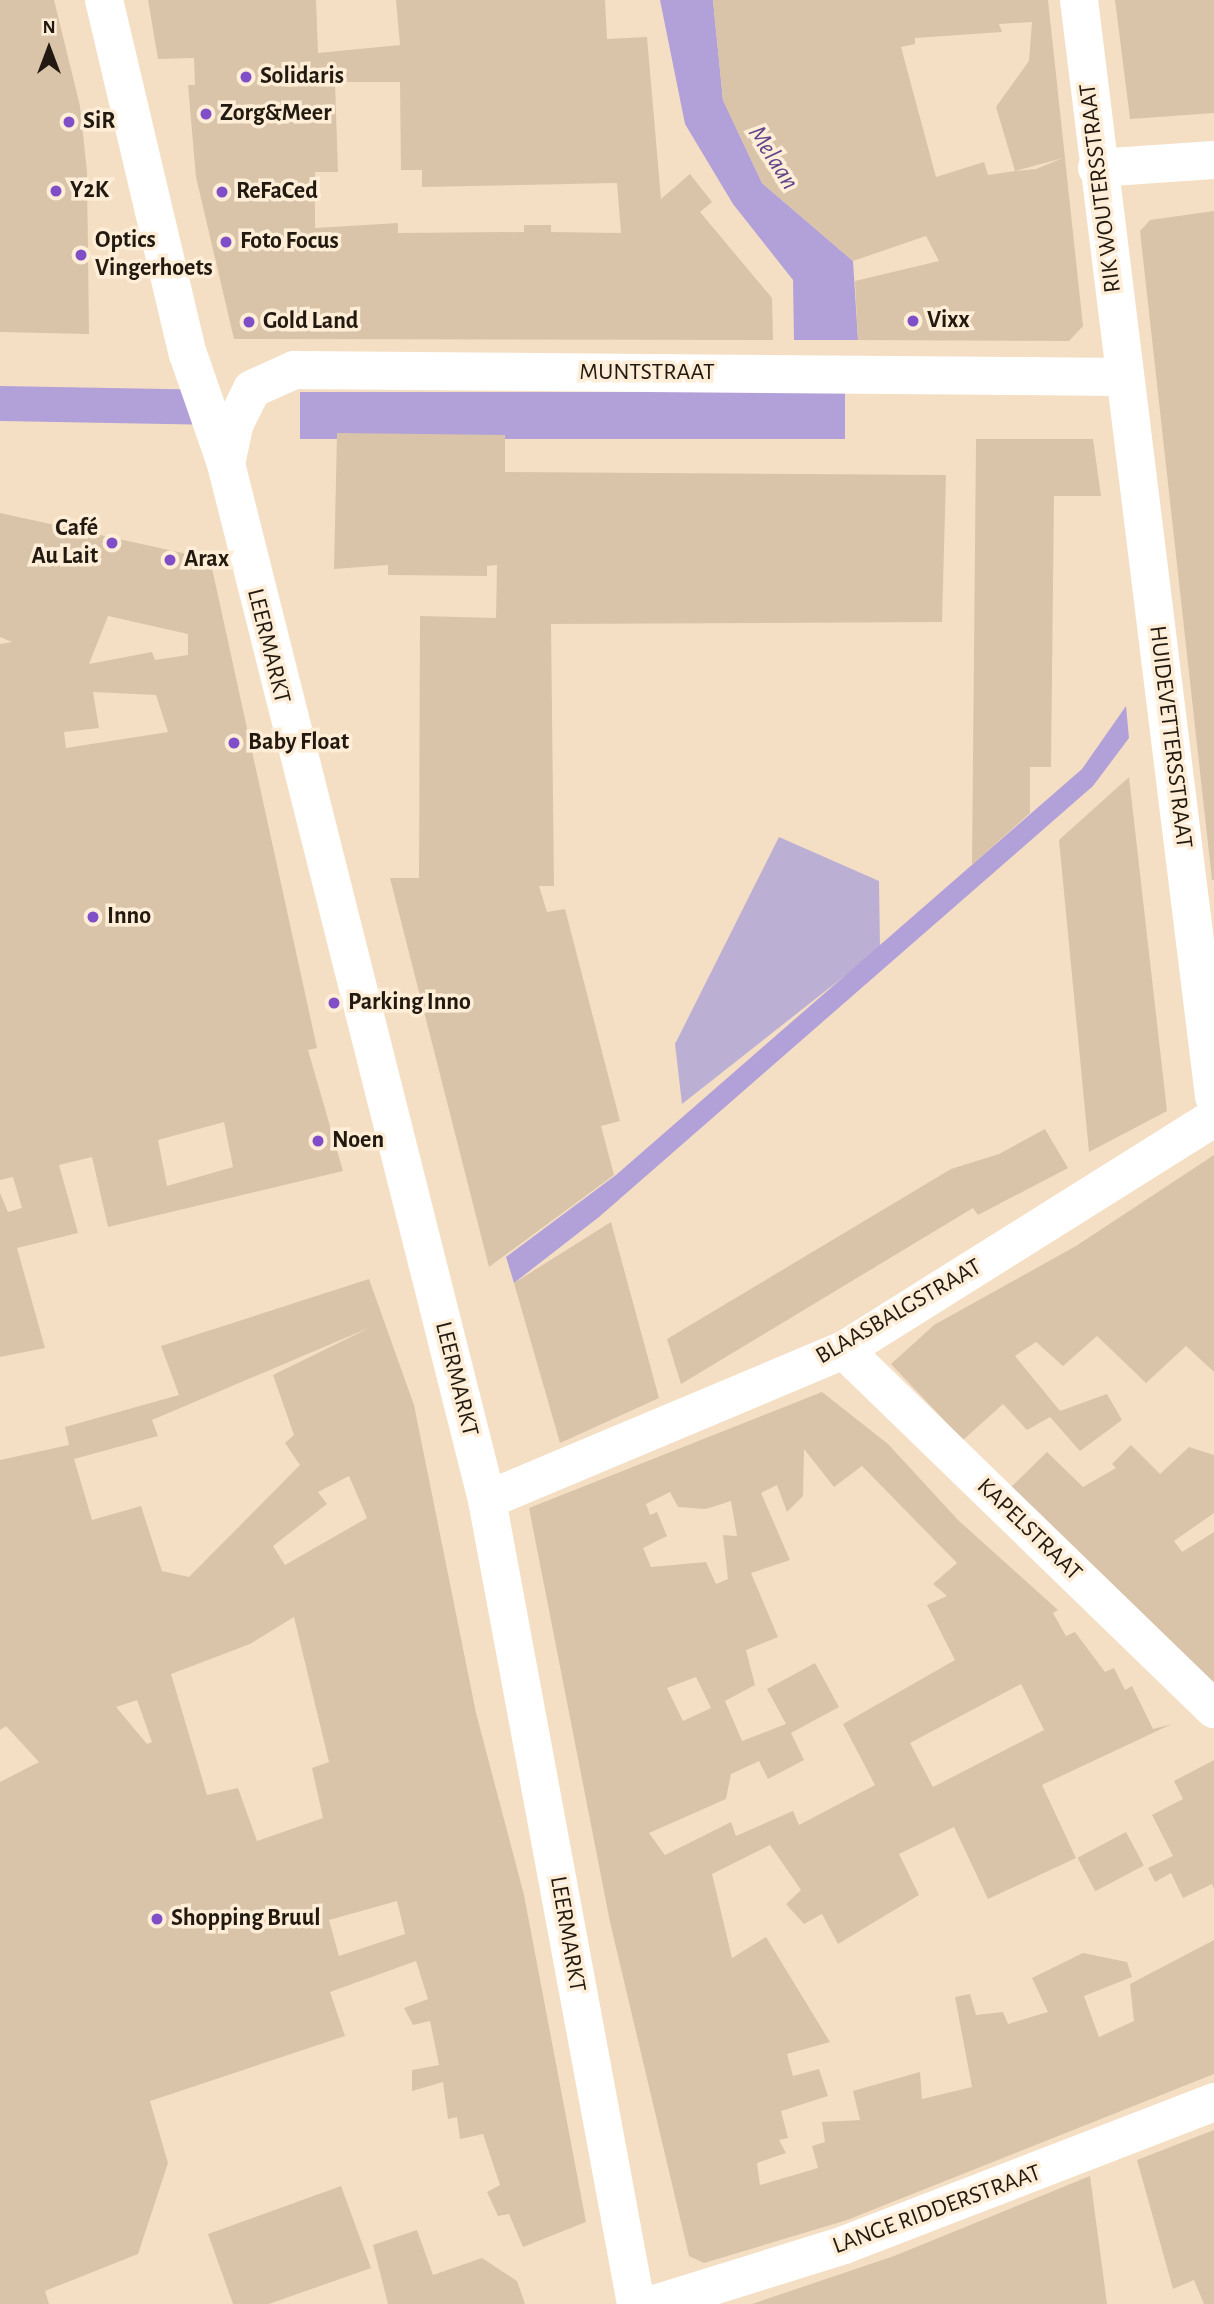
<!DOCTYPE html>
<html>
<head>
<meta charset="utf-8">
<style>
	body { margin:0 }
	#map { position:relative; width:1214px; height:2304px; overflow:hidden; background:#f5dfc4; font-family:"Alegreya Sans",sans-serif }
	div>[style] { position:absolute }
	.green>* { inset:0; background:#bbb0d3 }
	.water>* { inset:0; background:#b2a1d8; transform-origin:0 0 }
	.building>* { inset:0; background:#d9c4a9; transform-origin:0 0 }
	.minor>* { height:38px; margin:-19px; padding:0 19px; transform-origin:19px; border-radius:19px; background:#fff }
	.dots>* { width:19px; height:19px; translate:-50% -50%; box-sizing:border-box; border:4px solid #feedd7; border-radius:50% }
	span { translate:-50% -50%; white-space:nowrap; text-align:center; line-height:1.15; -webkit-text-stroke:7px #feedd7; paint-order:stroke }
	.poi-label { font-size:24px; color:#221a10; font-weight:700 }
	.left { translate:0 -50%; text-align:left }
	.right { translate:-100% -50%; text-align:right }
	.street-label { font-size:24px; color:#221a10 }
	.water-label { font-size:26px; color:#60478b; font-style:italic }
	.north { position:absolute; left:14px; top:14px; width:70px; height:70px; -webkit-text-stroke:5px #feedd7; paint-order:stroke; rotate:0deg; font-size:19px; font-weight:700; line-height:28px; text-align:center; color:#221a10 }
	.north::after { content:''; display:block; margin:auto; width:24px; height:32px; background:#221a10; clip-path:polygon(50% 0,100% 100%,50% 72%,0 100%) }
</style>
</head>
<body>
<div id="map">
	<div class="green">
		<div style="clip-path:polygon(779px 837px,879px 881px,880px 948px,682px 1104px,675px 1044px)"></div>
	</div>
	<div class="water">
		<div style="clip-path:polygon(660px 0,713px 0,723px 100px,762px 183px,853px 261px,858px 340px,794px 340px,793px 280px,733px 204px,685px 124px)"></div>
		<div style="left:0;top:386px;width:194px;height:35px;rotate:1deg"></div>
		<div style="left:300px;top:392px;width:545px;height:47px"></div>
		<div style="clip-path:polygon(1126px 706px,1129px 738px,1093px 786px,599px 1217px,514px 1283px,506px 1257px,616px 1175px,1082px 769px)"></div>
	</div>
	<div class="building">
		<div style="clip-path:polygon(0 0,54px 0,80px 106px,87px 172px,89px 334px,0 332px)"></div>
		<div style="clip-path:polygon(evenodd,148px 0,316px 0,318px 53px,400px 45px,396px 0,605px 0,607px 39px,647px 37px,661px 199px,690px 174px,712px 202px,700px 212px,772px 298px,773px 340px,234px 339px,196px 177px,188px 85px,195px 85px,194px 58px,158px 59px,148px 0,335px 82px,400px 82px,401px 170px,422px 170px,422px 187px,617px 183px,621px 233px,551px 232px,551px 225px,524px 225px,524px 232px,398px 233px,398px 223px,315px 228px,315px 172px,338px 172px,335px 82px)"></div>
		<div style="clip-path:polygon(evenodd,713px 0,1048px 0,1083px 326px,1069px 341px,858px 340px,855px 281px,939px 261px,926px 236px,853px 261px,762px 183px,723px 100px,713px 0,1032px 22px,1029px 61px,996px 107px,1015px 171px,988px 175px,984px 162px,936px 177px,901px 47px,915px 44px,915px 38px,1002px 32px,999px 24px,1032px 22px,713px 0,1063px 158px,1036px 169px,1015px 171px,1063px 158px)"></div>
		<div style="clip-path:polygon(1115px 0,1214px 0,1214px 113px,1130px 119px)"></div>
		<div style="clip-path:polygon(1214px 211px,1214px 880px,1212px 880px,1140px 231px,1150px 220px)"></div>
		<div style="clip-path:polygon(337px 433px,505px 435px,505px 472px,946px 475px,942px 622px,551px 624px,554px 886px,539px 886px,547px 912px,565px 909px,620px 1121px,601px 1126px,614px 1175px,489px 1267px,390px 878px,419px 878px,420px 616px,496px 618px,497px 565px,487px 566px,487px 576px,388px 575px,388px 565px,334px 569px)"></div>
		<div style="clip-path:polygon(976px 439px,1093px 439px,1101px 496px,1054px 496px,1051px 767px,1030px 767px,1030px 813px,972px 865px)"></div>
		<div style="clip-path:polygon(evenodd,0 513px,210px 559px,317px 1048px,308px 1050px,343px 1171px,108px 1227px,92px 1157px,59px 1165px,78px 1233px,17px 1248px,45px 1348px,0 1357px,0 1193px,8px 1212px,22px 1208px,13px 1177px,0 1180px,0 644px,12px 642px,0 637px,0 513px,108px 616px,188px 634px,188px 655px,155px 660px,152px 652px,89px 664px,108px 616px,0 513px,93px 692px,156px 695px,168px 732px,66px 748px,64px 732px,99px 728px,93px 692px,0 513px,224px 1122px,233px 1167px,167px 1186px,158px 1140px,224px 1122px)"></div>
		<div style="clip-path:polygon(1129px 777px,1167px 1111px,1089px 1152px,1059px 840px)"></div>
		<div style="clip-path:polygon(1045px 1129px,1068px 1168px,978px 1215px,973px 1208px,681px 1384px,667px 1339px,951px 1169px,999px 1154px)"></div>
		<div style="clip-path:polygon(1214px 1155px,1214px 1372px,1186px 1346px,1146px 1383px,1097px 1336px,1063px 1366px,1036px 1342px,1015px 1356px,1060px 1411px,1107px 1394px,1122px 1420px,1080px 1451px,1050px 1417px,1027px 1430px,1003px 1404px,963px 1440px,891px 1364px,934px 1325px,1076px 1246px)"></div>
		<div style="clip-path:polygon(611px 1222px,659px 1398px,560px 1443px,514px 1283px)"></div>
		<div style="clip-path:polygon(evenodd,369px 1279px,414px 1405px,476px 1713px,524px 1895px,586px 2222px,523px 2247px,509px 2214px,498px 2216px,487px 2192px,500px 2185px,483px 2134px,460px 2139px,457px 2117px,448px 2119px,443px 2082px,412px 2091px,412px 2070px,439px 2065px,430px 2021px,413px 2025px,404px 2008px,428px 1999px,416px 1961px,330px 1992px,345px 2036px,150px 2101px,168px 2163px,138px 2254px,45px 2291px,49px 2304px,0 2304px,0 1782px,39px 1762px,6px 1726px,0 1730px,0 1460px,69px 1445px,65px 1427px,179px 1395px,161px 1346px,369px 1279px,371px 1327px,273px 1375px,294px 1435px,285px 1443px,300px 1465px,189px 1577px,162px 1571px,141px 1506px,92px 1520px,74px 1459px,158px 1436px,152px 1420px,371px 1327px,369px 1279px,349px 1476px,367px 1518px,285px 1565px,273px 1546px,327px 1504px,318px 1492px,349px 1476px,369px 1279px,294px 1617px,329px 1762px,312px 1768px,323px 1818px,257px 1841px,238px 1788px,207px 1795px,171px 1674px,250px 1644px,294px 1617px,369px 1279px,137px 1700px,152px 1742px,147px 1744px,116px 1707px,137px 1700px,369px 1279px,397px 1901px,405px 1934px,339px 1956px,329px 1920px,397px 1901px)"></div>
		<div style="clip-path:polygon(evenodd,822px 1392px,888px 1444px,958px 1520px,1058px 1610px,1053px 1613px,1066px 1636px,1075px 1632px,1105px 1672px,1114px 1668px,1125px 1690px,1132px 1686px,1153px 1729px,1172px 1724px,1042px 1785px,1076px 1858px,988px 1899px,954px 1827px,899px 1854px,919px 1895px,838px 1944px,822px 1914px,804px 1924px,786px 1904px,801px 1890px,770px 1845px,712px 1874px,732px 1958px,766px 1937px,830px 2042px,787px 2054px,793px 2076px,819px 2069px,828px 2096px,781px 2111px,788px 2138px,779px 2140px,786px 2153px,757px 2163px,760px 2185px,818px 2168px,812px 2146px,825px 2142px,822px 2122px,860px 2120px,853px 2091px,920px 2072px,922px 2099px,972px 2087px,955px 1997px,970px 1994px,976px 2015px,1003px 2012px,1008px 2024px,1048px 2012px,1032px 1978px,1083px 1953px,1127px 1962px,1132px 1977px,1084px 1996px,1099px 2037px,1134px 2021px,1130px 1984px,1214px 1940px,1214px 2074px,847px 2220px,704px 2263px,689px 2256px,610px 1922px,529px 1508px,822px 1392px,804px 1449px,834px 1487px,862px 1466px,957px 1563px,933px 1584px,947px 1596px,927px 1605px,955px 1660px,843px 1724px,875px 1785px,799px 1825px,793px 1811px,736px 1836px,731px 1822px,665px 1855px,649px 1833px,726px 1799px,731px 1774px,759px 1761px,768px 1779px,804px 1760px,791px 1733px,839px 1707px,815px 1663px,767px 1689px,786px 1724px,742px 1741px,725px 1701px,755px 1685px,746px 1650px,778px 1637px,751px 1573px,790px 1560px,761px 1493px,777px 1485px,787px 1512px,803px 1496px,804px 1449px,822px 1392px,670px 1492px,678px 1507px,706px 1509px,731px 1501px,737px 1536px,723px 1535px,728px 1579px,716px 1584px,706px 1562px,651px 1567px,643px 1548px,667px 1536px,657px 1512px,650px 1515px,646px 1504px,670px 1492px,822px 1392px,696px 1677px,711px 1708px,683px 1721px,667px 1688px,696px 1677px,822px 1392px,1021px 1684px,1044px 1730px,933px 1787px,910px 1743px,1021px 1684px)"></div>
		<div style="clip-path:polygon(1131px 1445px,1160px 1474px,1189px 1447px,1214px 1455px,1214px 1513px,1174px 1541px,1182px 1552px,1214px 1532px,1214px 1688px,1009px 1489px,1047px 1452px,1083px 1487px,1116px 1468px,1112px 1464px)"></div>
		<div style="clip-path:polygon(1214px 1760px,1214px 1889px,1212px 1884px,1183px 1898px,1171px 1873px,1155px 1882px,1148px 1868px,1173px 1856px,1152px 1815px,1183px 1799px,1174px 1781px)"></div>
		<div style="left:1126px;top:1832px;width:38px;height:55px;rotate:62deg"></div>
		<div style="clip-path:polygon(1214px 2130px,1214px 2304px,1204px 2304px,1194px 2280px,1173px 2289px,1137px 2160px)"></div>
		<div style="clip-path:polygon(1090px 2176px,1107px 2304px,752px 2304px,894px 2256px)"></div>
		<div style="clip-path:polygon(341px 2186px,371px 2268px,269px 2304px,233px 2304px,208px 2234px)"></div>
		<div style="clip-path:polygon(417px 2230px,433px 2275px,482px 2258px,517px 2281px,525px 2304px,388px 2304px,373px 2245px)"></div>
	</div>
	<div class="minor">
		<div style="left:104px;top:0;width:364px;rotate:76.7deg"></div>
		<div style="left:188px;top:354px;width:116px;rotate:70.9deg"></div>
		<div style="left:226px;top:464px;width:1068px;rotate:75.86deg"></div>
		<div style="left:487px;top:1500px;width:818px;rotate:79.5deg"></div>
		<div style="left:1079px;top:0;width:1105px;rotate:82.98deg"></div>
		<div style="left:1097px;top:168px;width:117px;rotate:-3.9deg"></div>
		<div style="left:226px;top:464px;width:40px;rotate:-78deg"></div>
		<div style="left:234px;top:425px;width:40px;rotate:-63.4deg"></div>
		<div style="left:252px;top:389px;width:46px;rotate:-24.3deg"></div>
		<div style="left:294px;top:370px;width:831px;rotate:0.48deg"></div>
		<div style="left:844px;top:1350px;width:516px;rotate:44.14deg"></div>
		<div style="left:487px;top:1500px;width:387px;rotate:-22.8deg"></div>
		<div style="left:844px;top:1350px;width:437px;rotate:-32.1deg"></div>
		<div style="left:655px;top:2304px;width:198px;rotate:-17.3deg"></div>
		<div style="left:844px;top:2245px;width:397px;rotate:-21.1deg"></div>
	</div>
	<div class="dots">
		<div style="left:246px;top:77px;background:#804fc8"></div>
		<div style="left:206px;top:114px;background:#804fc8"></div>
		<div style="left:69px;top:122px;background:#804fc8"></div>
		<div style="left:56px;top:191px;background:#804fc8"></div>
		<div style="left:222px;top:192px;background:#804fc8"></div>
		<div style="left:226px;top:242px;background:#804fc8"></div>
		<div style="left:81px;top:255px;background:#804fc8"></div>
		<div style="left:913px;top:321px;background:#804fc8"></div>
		<div style="left:249px;top:322px;background:#804fc8"></div>
		<div style="left:112px;top:543px;background:#804fc8"></div>
		<div style="left:170px;top:560px;background:#804fc8"></div>
		<div style="left:234px;top:743px;background:#804fc8"></div>
		<div style="left:93px;top:917px;background:#804fc8"></div>
		<div style="left:334px;top:1003px;background:#804fc8"></div>
		<div style="left:318px;top:1141px;background:#804fc8"></div>
		<div style="left:157px;top:1919px;background:#804fc8"></div>
	</div>
	<div class="poi-label">
		<span class="left" style="left:260px;top:77px">Solidaris</span>
		<span class="left" style="left:220px;top:114px">Zorg&amp;Meer</span>
		<span class="left" style="left:83px;top:122px">SiR</span>
		<span class="left" style="left:70px;top:191px">Y2K</span>
		<span class="left" style="left:236px;top:192px">ReFaCed</span>
		<span class="left" style="left:95px;top:255px">Optics<br>Vingerhoets</span>
		<span class="left" style="left:240px;top:242px">Foto Focus</span>
		<span class="left" style="left:927px;top:321px">Vixx</span>
		<span class="left" style="left:263px;top:322px">Gold Land</span>
		<span class="right" style="left:98px;top:543px">Café<br>Au Lait</span>
		<span class="left" style="left:184px;top:560px">Arax</span>
		<span class="left" style="left:248px;top:743px">Baby Float</span>
		<span class="left" style="left:107px;top:917px">Inno</span>
		<span class="left" style="left:348px;top:1003px">Parking Inno</span>
		<span class="left" style="left:332px;top:1141px">Noen</span>
		<span class="left" style="left:171px;top:1919px">Shopping Bruul</span>
	</div>
	<div class="street-label">
		<span style="left:1101px;top:188px;rotate:-97deg">RIK WOUTERSSTRAAT</span>
		<span style="left:647px;top:373px">MUNTSTRAAT</span>
		<span style="left:268px;top:646px;rotate:76deg">LEERMARKT</span>
		<span style="left:1170px;top:737px;rotate:83deg">HUIDEVETTERSSTRAAT</span>
		<span style="left:899px;top:1312px;rotate:-30deg">BLAASBALGSTRAAT</span>
		<span style="left:456px;top:1379px;rotate:76deg">LEERMARKT</span>
		<span style="left:1029px;top:1530px;rotate:44deg">KAPELSTRAAT</span>
		<span style="left:567px;top:1934px;rotate:80deg">LEERMARKT</span>
		<span style="left:937px;top:2210px;rotate:-20deg">LANGE RIDDERSTRAAT</span>
	</div>
	<div class="water-label">
		<span style="left:773px;top:158px;rotate:57deg">Melaan</span>
	</div>
	<div class="north">N</div>
</div>
</body>
</html>
